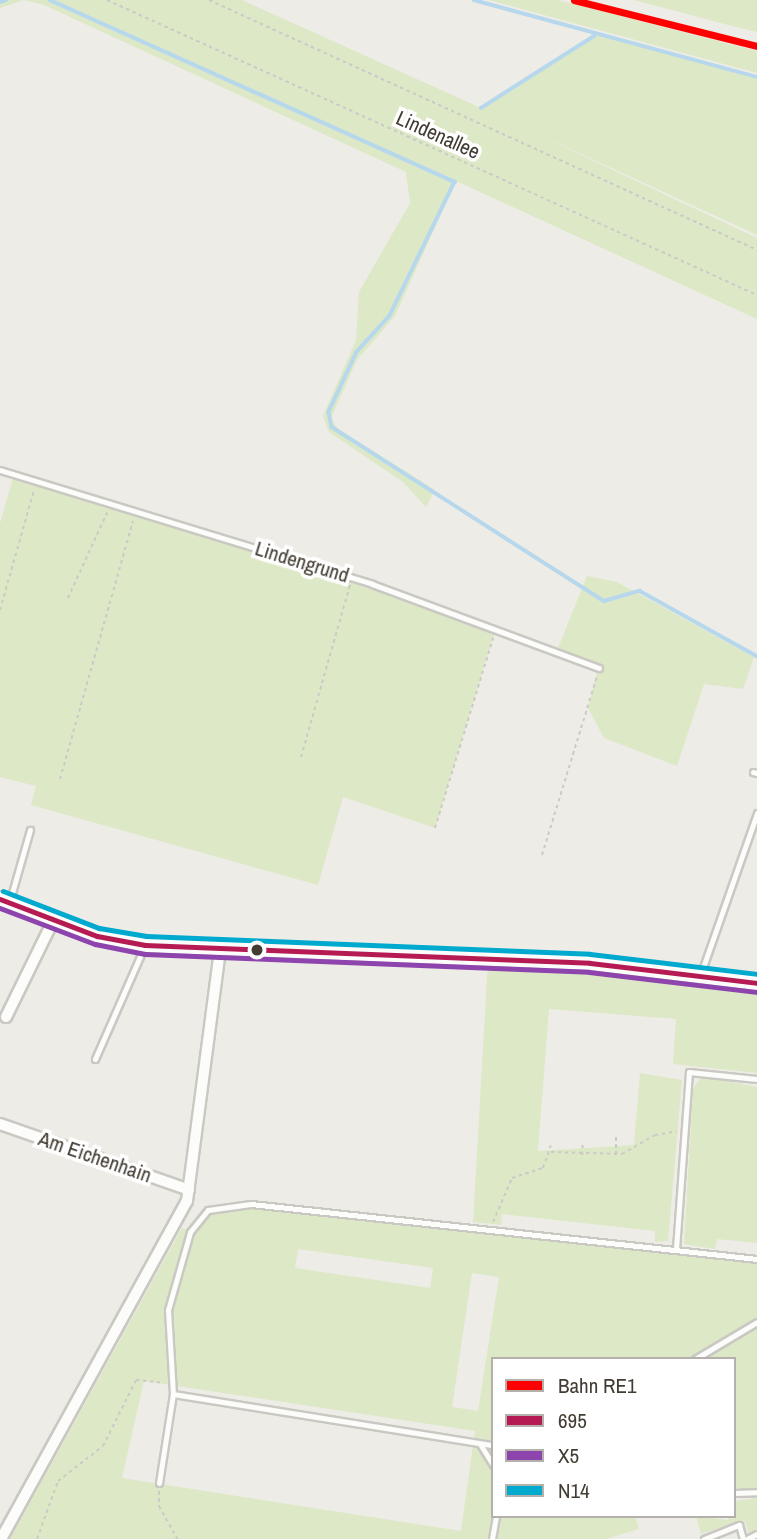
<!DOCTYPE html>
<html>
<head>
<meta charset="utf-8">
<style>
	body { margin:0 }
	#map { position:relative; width:757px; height:1539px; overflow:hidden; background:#eeece6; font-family:"Archivo Narrow",sans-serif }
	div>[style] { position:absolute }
	.green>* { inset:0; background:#dce8c6 }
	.stream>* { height:3.5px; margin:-1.75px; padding:0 1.75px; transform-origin:1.75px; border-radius:1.75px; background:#b7d8ec }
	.path>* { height:2px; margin-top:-1px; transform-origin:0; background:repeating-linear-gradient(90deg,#cccac6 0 3.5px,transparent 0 7px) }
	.roads { filter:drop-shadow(2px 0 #cac8c2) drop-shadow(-2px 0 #cac8c2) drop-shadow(0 2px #cac8c2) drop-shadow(0 -2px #cac8c2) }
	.service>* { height:5px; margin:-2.5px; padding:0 2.5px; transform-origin:2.5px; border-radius:2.5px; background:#fcfcfb }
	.minor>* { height:10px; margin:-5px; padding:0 5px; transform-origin:5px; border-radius:5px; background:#fcfcfb }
	.tertiary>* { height:14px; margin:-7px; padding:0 7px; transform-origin:7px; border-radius:7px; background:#fcfcfb }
	.bus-1>* { height:5px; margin:-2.5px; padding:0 2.5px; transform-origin:2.5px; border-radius:2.5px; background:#b51b52 }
	.bus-2>* { height:5px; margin:-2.5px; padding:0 2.5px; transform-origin:2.5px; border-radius:2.5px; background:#8e44ad }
	.bus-3>* { height:5px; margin:-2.5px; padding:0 2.5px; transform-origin:2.5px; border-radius:2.5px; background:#00a9ce }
	.rail-1>* { height:7px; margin:-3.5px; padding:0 3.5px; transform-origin:3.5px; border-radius:3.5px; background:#f00 }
	.dots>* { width:19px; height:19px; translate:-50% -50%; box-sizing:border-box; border:4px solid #fff; border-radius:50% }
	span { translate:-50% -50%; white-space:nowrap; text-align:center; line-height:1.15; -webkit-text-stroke:7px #fff; paint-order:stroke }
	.street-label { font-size:21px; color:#433c33 }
	.legend { position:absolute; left:491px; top:1357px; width:245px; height:161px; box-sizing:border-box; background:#fff; border:2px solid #b4b1ad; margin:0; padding:9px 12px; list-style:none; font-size:21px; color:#433c33 }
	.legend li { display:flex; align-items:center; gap:14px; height:35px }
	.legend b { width:35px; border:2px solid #b4b1ad }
</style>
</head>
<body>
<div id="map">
	<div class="green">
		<div style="clip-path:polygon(0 0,242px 0,481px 108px,595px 35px,757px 77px,757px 235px,520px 126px,757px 238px,757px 319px,456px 181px,395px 316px,357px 360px,331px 418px,338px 429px,435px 490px,426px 507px,403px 482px,329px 432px,323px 416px,356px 340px,359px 292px,410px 203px,406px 172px,44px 5px,24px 0,0 8px)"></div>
		<div style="clip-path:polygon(489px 0,558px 0,757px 51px,757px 73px)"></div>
		<div style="clip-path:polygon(634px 0,757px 0,757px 32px,736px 27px)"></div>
		<div style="clip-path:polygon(14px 475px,496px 627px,435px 828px,343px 797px,318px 885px,31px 805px,36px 786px,0 777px,0 523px)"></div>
		<div style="clip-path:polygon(587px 576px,617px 582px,754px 657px,743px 689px,704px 684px,677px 766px,604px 738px,588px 708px,598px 668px,556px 653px)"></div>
		<div style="clip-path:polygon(488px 962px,757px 989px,757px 1073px,673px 1064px,676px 1019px,549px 1009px,538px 1151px,634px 1145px,640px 1073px,682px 1080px,668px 1241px,655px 1242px,655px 1231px,502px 1214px,501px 1225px,473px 1222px)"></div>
		<div style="clip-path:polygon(702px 1076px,757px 1087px,757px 1243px,717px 1239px,715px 1249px,684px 1244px,693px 1089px)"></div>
		<div style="clip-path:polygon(evenodd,251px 1204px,757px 1259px,757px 1492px,734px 1493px,734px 1359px,493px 1359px,493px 1516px,635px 1516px,639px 1529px,606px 1539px,10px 1539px,182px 1228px,191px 1232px,208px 1210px,251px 1204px,298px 1249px,433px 1268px,430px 1288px,295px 1268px,298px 1249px,251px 1204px,472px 1273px,499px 1277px,478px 1411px,452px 1407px,472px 1273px,251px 1204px,144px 1381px,475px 1431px,461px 1531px,122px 1478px,144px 1381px)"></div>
		<div style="clip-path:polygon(757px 1498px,757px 1530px,748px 1532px,744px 1520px,701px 1534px,696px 1516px,728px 1520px,734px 1501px)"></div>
	</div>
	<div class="stream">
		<div style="left:50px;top:0;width:444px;rotate:24.2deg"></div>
		<div style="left:455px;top:182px;width:149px;rotate:115.9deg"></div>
		<div style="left:390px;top:316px;width:49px;rotate:132.5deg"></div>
		<div style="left:357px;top:352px;width:66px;rotate:115deg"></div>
		<div style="left:329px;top:412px;width:15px;rotate:79deg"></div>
		<div style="left:332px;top:427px;width:323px;rotate:32.6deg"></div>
		<div style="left:604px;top:601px;width:37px;rotate:-16deg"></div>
		<div style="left:640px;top:591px;width:134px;rotate:29.1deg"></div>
		<div style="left:474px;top:0;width:293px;rotate:15.2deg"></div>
		<div style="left:0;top:2px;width:6px;rotate:-18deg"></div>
		<div style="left:481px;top:108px;width:134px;rotate:-32.5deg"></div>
	</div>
	<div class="path">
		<div style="left:107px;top:0;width:714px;rotate:24.41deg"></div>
		<div style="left:209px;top:0;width:602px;rotate:24.52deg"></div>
		<div style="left:68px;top:598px;width:94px;rotate:-65.4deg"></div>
		<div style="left:0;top:610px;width:125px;rotate:-74.2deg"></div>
		<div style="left:301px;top:757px;width:179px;rotate:-74.1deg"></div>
		<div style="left:60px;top:779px;width:268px;rotate:-74.2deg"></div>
		<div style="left:435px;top:828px;width:199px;rotate:-73deg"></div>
		<div style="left:542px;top:855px;width:187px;rotate:-72.9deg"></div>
		<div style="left:551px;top:1152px;width:71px;rotate:1.6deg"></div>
		<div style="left:622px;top:1154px;width:38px;rotate:-30deg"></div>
		<div style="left:655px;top:1135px;width:22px;rotate:-10deg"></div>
		<div style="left:582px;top:1155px;width:13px;rotate:-86deg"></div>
		<div style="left:616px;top:1155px;width:19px;rotate:-90deg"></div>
		<div style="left:493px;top:1222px;width:48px;rotate:-66.6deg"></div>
		<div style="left:512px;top:1178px;width:33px;rotate:-18deg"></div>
		<div style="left:543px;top:1168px;width:24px;rotate:-71deg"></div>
		<div style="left:159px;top:1491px;width:15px;rotate:90deg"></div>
		<div style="left:159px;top:1506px;width:38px;rotate:61deg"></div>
		<div style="left:37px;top:1539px;width:62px;rotate:-70.1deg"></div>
		<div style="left:58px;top:1481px;width:57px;rotate:-37.9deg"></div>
		<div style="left:103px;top:1446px;width:74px;rotate:-63.4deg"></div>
		<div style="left:136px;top:1380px;width:27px;rotate:6deg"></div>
	</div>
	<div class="roads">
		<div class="service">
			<div style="left:0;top:470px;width:389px;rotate:17deg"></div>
			<div style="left:372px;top:584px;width:242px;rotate:20.3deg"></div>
			<div style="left:753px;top:772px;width:4px;rotate:14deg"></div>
			<div style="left:10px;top:900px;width:73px;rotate:-74.1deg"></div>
			<div style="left:700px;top:976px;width:173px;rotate:-70.7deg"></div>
			<div style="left:95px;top:1059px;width:124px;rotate:-66.3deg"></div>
			<div style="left:676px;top:1249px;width:177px;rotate:-85.8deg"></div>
			<div style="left:689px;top:1072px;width:68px;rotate:5.9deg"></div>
			<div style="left:695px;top:1359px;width:72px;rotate:-30.8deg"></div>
			<div style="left:173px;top:1394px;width:84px;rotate:-93.4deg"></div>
			<div style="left:168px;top:1310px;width:81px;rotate:-74.2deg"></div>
			<div style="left:190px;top:1232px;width:28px;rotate:-51deg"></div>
			<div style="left:208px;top:1210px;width:43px;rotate:-7.9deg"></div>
			<div style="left:251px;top:1204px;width:509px;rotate:6.2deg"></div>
			<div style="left:480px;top:1444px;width:25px;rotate:58deg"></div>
			<div style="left:159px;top:1483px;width:90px;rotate:-81.1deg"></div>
			<div style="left:173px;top:1394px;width:324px;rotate:9.1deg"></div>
			<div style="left:734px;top:1493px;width:23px;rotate:-2deg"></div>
			<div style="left:492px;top:1539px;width:23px;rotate:-80deg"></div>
			<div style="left:704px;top:1539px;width:38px;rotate:-22deg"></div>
			<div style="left:739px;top:1525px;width:15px;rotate:74deg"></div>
			<div style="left:747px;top:1539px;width:11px;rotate:-27deg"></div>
		</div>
		<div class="minor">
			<div style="left:6px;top:1017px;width:107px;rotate:-63.9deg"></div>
			<div style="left:0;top:1124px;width:200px;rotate:19.2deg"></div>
			<div style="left:1px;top:1539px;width:386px;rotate:-61.2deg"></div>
			<div style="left:187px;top:1201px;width:253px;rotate:-82.5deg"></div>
		</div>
		<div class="tertiary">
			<div style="left:0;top:899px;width:104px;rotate:20.9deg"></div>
			<div style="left:97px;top:936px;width:49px;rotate:10.6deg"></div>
			<div style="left:145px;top:945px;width:445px;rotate:2.3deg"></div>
			<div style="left:590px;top:963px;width:168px;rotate:6.8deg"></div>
		</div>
	</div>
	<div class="bus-1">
		<div style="left:0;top:899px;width:104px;rotate:20.9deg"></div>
		<div style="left:97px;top:936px;width:49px;rotate:10.6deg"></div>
		<div style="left:145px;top:945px;width:445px;rotate:2.3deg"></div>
		<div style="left:590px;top:963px;width:168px;rotate:6.8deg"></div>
	</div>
	<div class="bus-2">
		<div style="left:0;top:908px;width:102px;rotate:20.8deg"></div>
		<div style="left:95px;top:944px;width:51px;rotate:11.3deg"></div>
		<div style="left:145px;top:954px;width:444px;rotate:2.3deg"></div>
		<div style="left:589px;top:972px;width:168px;rotate:6.8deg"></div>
	</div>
	<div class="bus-3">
		<div style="left:3px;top:891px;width:103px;rotate:21.1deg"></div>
		<div style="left:99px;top:928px;width:48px;rotate:9.7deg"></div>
		<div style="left:146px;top:936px;width:444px;rotate:2.3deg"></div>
		<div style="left:590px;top:954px;width:168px;rotate:6.8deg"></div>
	</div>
	<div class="rail-1">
		<div style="left:574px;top:0;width:189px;rotate:14.1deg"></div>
	</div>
	<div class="dots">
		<div style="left:257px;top:950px;background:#433c33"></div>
	</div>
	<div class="street-label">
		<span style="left:438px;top:135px;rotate:24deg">Lindenallee</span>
		<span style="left:302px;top:562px;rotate:17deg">Lindengrund</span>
		<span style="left:95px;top:1157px;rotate:19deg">Am Eichenhain</span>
	</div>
	<ul class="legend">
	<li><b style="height:9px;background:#f00"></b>Bahn RE1</li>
	<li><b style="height:9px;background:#b51b52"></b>695</li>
	<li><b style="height:9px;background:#8e44ad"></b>X5</li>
	<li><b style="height:9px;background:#00a9ce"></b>N14</li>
	</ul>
</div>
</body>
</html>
